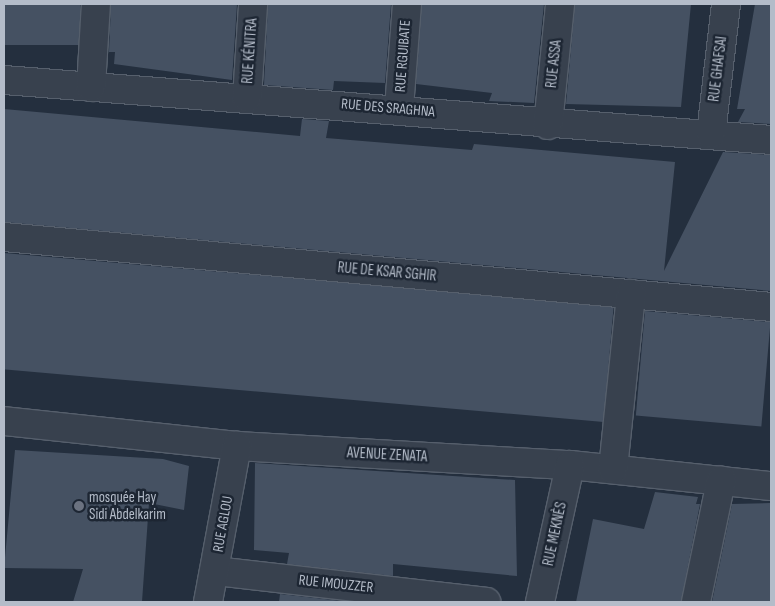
<!DOCTYPE html>
<html>
<head>
<meta charset="utf-8">
<style>
	body { margin:0 }
	#map { position:relative; width:775px; height:606px; overflow:hidden; background:#242f3e; font-family:"Sofia Sans Condensed",sans-serif }
	div>[style] { position:absolute }
	.building>* { inset:0; background:#455162; transform-origin:0 0 }
	.roads { filter:drop-shadow(1px 0 #565f6c) drop-shadow(-1px 0 #565f6c) drop-shadow(0 1px #565f6c) drop-shadow(0 -1px #565f6c) }
	.minor>* { height:28px; margin:-14px; padding:0 14px; transform-origin:14px; border-radius:14px; background:#38414e }
	.dots>* { width:14px; height:14px; translate:-50% -50%; box-sizing:border-box; border:2px solid #1d2633; border-radius:50% }
	span { translate:-50% -50%; white-space:nowrap; text-align:center; line-height:1.15; -webkit-text-stroke:5px #1d2633; paint-order:stroke }
	.street-label { font-size:15px; color:#b4bcc9 }
	.poi-label { font-size:15px; color:#b4bcc9 }
	.left { translate:0 -50%; text-align:left }
	.frame { position:absolute; inset:0; border:5px solid #b4bcc9; pointer-events:none }
</style>
</head>
<body>
<div id="map">
	<div class="building">
		<div style="left:4px;top:4px;width:76px;height:41px"></div>
		<div style="clip-path:polygon(111px 4px,237px 4px,232px 80px,114px 64px,115px 52px,109px 52px)"></div>
		<div style="clip-path:polygon(268px 4px,391px 4px,385px 83px,334px 81px,333px 90px,264px 85px)"></div>
		<div style="clip-path:polygon(422px 4px,544px 4px,534px 103px,489px 101px,492px 93px,416px 84px)"></div>
		<div style="clip-path:polygon(575px 4px,691px 4px,681px 107px,566px 104px)"></div>
		<div style="clip-path:polygon(755px 4px,771px 4px,771px 124px,738px 122px,745px 109px,737px 109px)"></div>
		<div style="clip-path:polygon(4px 109px,300px 136px,302px 119px,329px 121px,326px 138px,472px 150px,474px 144px,675px 162px,664px 271px,723px 152px,771px 155px,771px 291px,4px 222px)"></div>
		<div style="left:4px;top:253px;width:612px;height:116px;rotate:5deg"></div>
		<div style="left:645px;top:311px;width:126px;height:105px;rotate:5deg"></div>
		<div style="clip-path:polygon(15px 450px,163px 459px,189px 466px,184px 510px,149px 503px,142px 602px,73px 602px,83px 569px,4px 568px)"></div>
		<div style="clip-path:polygon(255px 463px,515px 480px,517px 576px,393px 564px,393px 576px,287px 564px,289px 553px,254px 550px)"></div>
		<div style="clip-path:polygon(655px 492px,698px 497px,696px 504px,700px 504px,681px 602px,576px 602px,593px 519px,644px 529px)"></div>
		<div style="clip-path:polygon(771px 503px,771px 602px,712px 602px,732px 504px)"></div>
		<div style="clip-path:polygon(280px 594px,351px 602px,279px 602px)"></div>
	</div>
	<div class="roads">
		<div class="minor">
			<div style="left:4px;top:80px;width:769px;rotate:4.47deg"></div>
			<div style="left:91px;top:87px;width:83px;rotate:-86.6deg"></div>
			<div style="left:247px;top:98px;width:94px;rotate:-86.3deg"></div>
			<div style="left:399px;top:108px;width:104px;rotate:-85.6deg"></div>
			<div style="left:548px;top:125px;width:122px;rotate:-84.3deg"></div>
			<div style="left:711px;top:134px;width:131px;rotate:-83.4deg"></div>
			<div style="left:4px;top:237px;width:770px;rotate:5.21deg"></div>
			<div style="left:4px;top:421px;width:234px;rotate:6.1deg"></div>
			<div style="left:237px;top:446px;width:334px;rotate:3.3deg"></div>
			<div style="left:570px;top:465px;width:202px;rotate:6deg"></div>
			<div style="left:613px;top:469px;width:176px;rotate:-84.1deg"></div>
			<div style="left:215px;top:571px;width:273px;rotate:6.5deg"></div>
			<div style="left:208px;top:602px;width:159px;rotate:-79.5deg"></div>
			<div style="left:540px;top:602px;width:140px;rotate:-77.6deg"></div>
			<div style="left:696px;top:602px;width:124px;rotate:-78.3deg"></div>
		</div>
	</div>
	<div class="dots">
		<div style="left:79px;top:506px;background:#6b7280"></div>
	</div>
	<div class="street-label">
		<span style="left:250px;top:51px;rotate:-86deg">RUE KÉNITRA</span>
		<span style="left:403px;top:56px;rotate:-86deg">RUE RGUIBATE</span>
		<span style="left:554px;top:64px;rotate:-84deg">RUE ASSA</span>
		<span style="left:718px;top:69px;rotate:-83deg">RUE GHAFSAI</span>
		<span style="left:388px;top:108px;rotate:5deg">RUE DES SRAGHNA</span>
		<span style="left:387px;top:272px;rotate:5deg">RUE DE KSAR SGHIR</span>
		<span style="left:387px;top:455px;rotate:3deg">AVENUE ZENATA</span>
		<span style="left:223px;top:524px;rotate:-80deg">RUE AGLOU</span>
		<span style="left:555px;top:534px;rotate:-78deg">RUE MEKNÈS</span>
		<span style="left:336px;top:584px;rotate:6deg">RUE IMOUZZER</span>
	</div>
	<div class="poi-label">
		<span class="left" style="left:89px;top:506px">mosquée Hay<br>Sidi Abdelkarim</span>
	</div>
	<div class="frame"></div>
</div>
</body>
</html>
